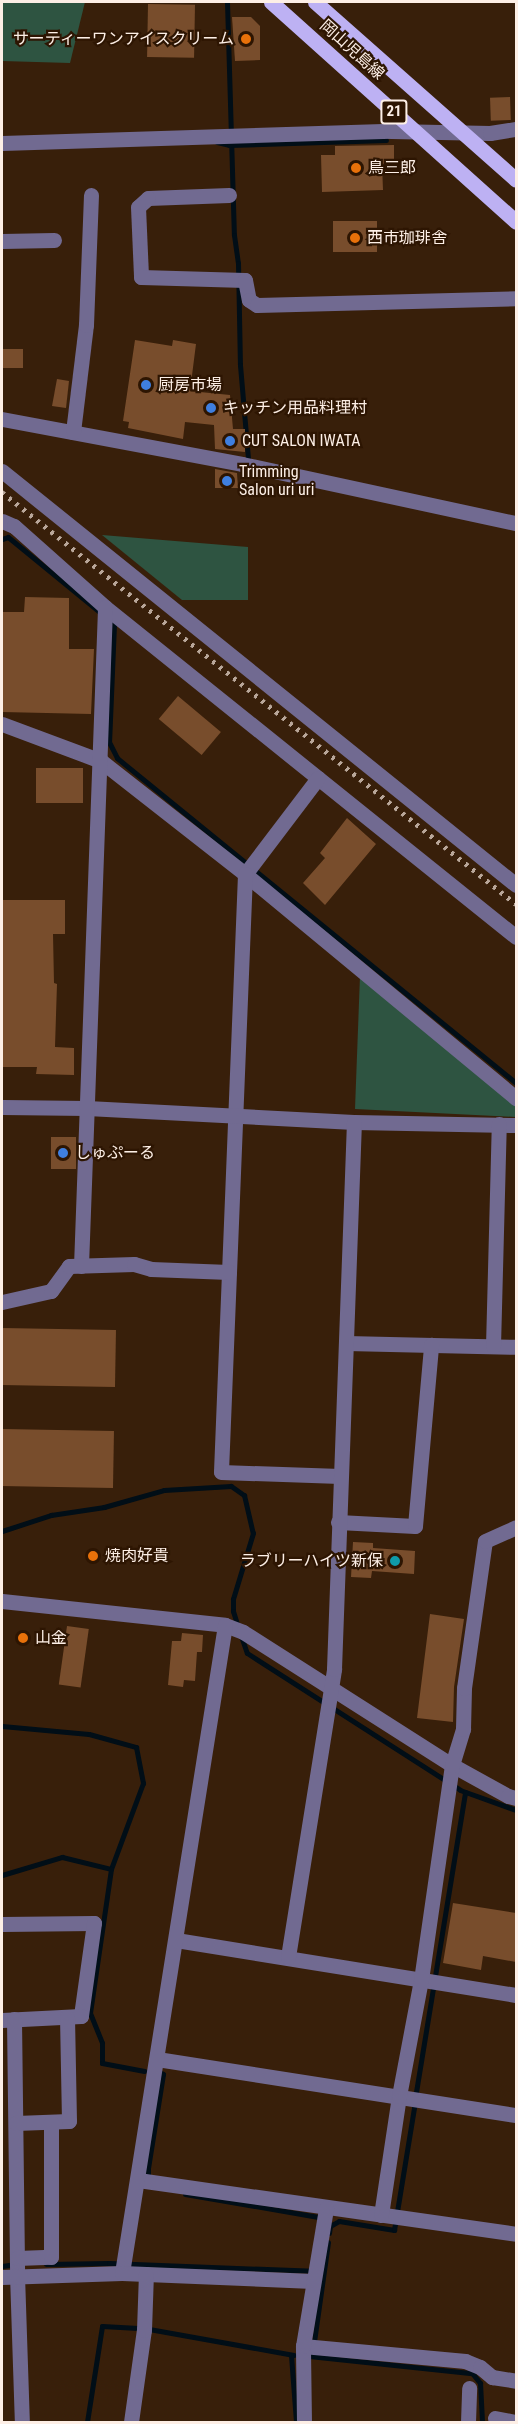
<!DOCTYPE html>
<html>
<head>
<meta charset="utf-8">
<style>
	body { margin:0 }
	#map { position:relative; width:518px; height:2424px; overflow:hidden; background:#381f0a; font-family:"Roboto Condensed","Noto Sans JP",sans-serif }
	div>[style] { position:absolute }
	.green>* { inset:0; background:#2e5441 }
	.stream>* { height:5px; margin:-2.5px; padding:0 2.5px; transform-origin:2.5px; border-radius:2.5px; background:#010e17 }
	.building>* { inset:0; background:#784d2c; transform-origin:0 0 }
	.minor>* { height:15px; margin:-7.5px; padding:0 7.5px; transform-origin:7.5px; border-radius:7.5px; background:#716a91 }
	.major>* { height:15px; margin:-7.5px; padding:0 7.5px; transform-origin:7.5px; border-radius:7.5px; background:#bdb1f3 }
	.rail>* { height:4.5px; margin-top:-2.25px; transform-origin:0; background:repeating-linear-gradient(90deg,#b9a79a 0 3px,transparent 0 9px) }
	.dots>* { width:16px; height:16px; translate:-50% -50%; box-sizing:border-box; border:3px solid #2d1502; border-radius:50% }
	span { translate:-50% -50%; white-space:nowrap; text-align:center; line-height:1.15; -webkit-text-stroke:4.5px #2d1502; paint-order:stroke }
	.shield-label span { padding:2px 4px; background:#2d1502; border:2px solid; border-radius:4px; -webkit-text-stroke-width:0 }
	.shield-label { font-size:15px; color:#fdefe6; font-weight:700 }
	.poi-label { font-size:16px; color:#fdefe6 }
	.right { translate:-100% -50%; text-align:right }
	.left { translate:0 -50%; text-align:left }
	.street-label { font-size:16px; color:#fdefe6 }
	.frame { position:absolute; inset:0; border:3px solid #fdefe6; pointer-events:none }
</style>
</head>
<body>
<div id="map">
	<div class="green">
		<div style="clip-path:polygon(2px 2px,85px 2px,70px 63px,2px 61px)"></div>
		<div style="clip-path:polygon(102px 535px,248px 547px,248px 600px,182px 600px)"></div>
		<div style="clip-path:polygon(360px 976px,516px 1104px,516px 1117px,355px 1109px)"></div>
	</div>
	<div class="stream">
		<div style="left:227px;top:2px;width:233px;rotate:88.3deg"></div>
		<div style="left:234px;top:235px;width:28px;rotate:82deg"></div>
		<div style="left:238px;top:263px;width:102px;rotate:88.9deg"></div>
		<div style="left:240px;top:365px;width:93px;rotate:85.1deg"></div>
		<div style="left:217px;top:142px;width:12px;rotate:14deg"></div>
		<div style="left:229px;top:145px;width:157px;rotate:-1.8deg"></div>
		<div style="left:2px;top:539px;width:6px;rotate:-18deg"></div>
		<div style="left:8px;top:537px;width:120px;rotate:39.3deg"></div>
		<div style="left:108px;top:619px;width:8px;rotate:40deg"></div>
		<div style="left:114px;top:624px;width:118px;rotate:92.4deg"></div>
		<div style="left:109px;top:742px;width:18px;rotate:63deg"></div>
		<div style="left:117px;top:758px;width:515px;rotate:39.16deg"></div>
		<div style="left:2px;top:1531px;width:52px;rotate:-18.1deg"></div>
		<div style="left:51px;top:1515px;width:54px;rotate:-8.6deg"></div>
		<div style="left:104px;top:1507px;width:62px;rotate:-15.8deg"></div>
		<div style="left:164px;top:1490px;width:67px;rotate:-3.4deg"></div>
		<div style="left:231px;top:1486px;width:16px;rotate:35deg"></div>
		<div style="left:244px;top:1495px;width:39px;rotate:77deg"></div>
		<div style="left:253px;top:1533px;width:69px;rotate:106.9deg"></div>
		<div style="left:233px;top:1599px;width:12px;rotate:90deg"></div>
		<div style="left:233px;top:1611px;width:17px;rotate:73deg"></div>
		<div style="left:241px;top:1636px;width:18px;rotate:71deg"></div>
		<div style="left:247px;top:1653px;width:253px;rotate:32.7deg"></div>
		<div style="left:460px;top:1790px;width:59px;rotate:19.7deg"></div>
		<div style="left:2px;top:1726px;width:87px;rotate:5.3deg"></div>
		<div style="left:89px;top:1734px;width:49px;rotate:15.5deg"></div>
		<div style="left:136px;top:1747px;width:37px;rotate:79deg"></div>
		<div style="left:143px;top:1783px;width:92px;rotate:110.4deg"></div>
		<div style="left:2px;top:1875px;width:63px;rotate:-16.7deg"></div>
		<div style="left:62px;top:1857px;width:50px;rotate:13.8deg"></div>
		<div style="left:111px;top:1869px;width:146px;rotate:98.3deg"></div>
		<div style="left:90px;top:2013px;width:32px;rotate:68deg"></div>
		<div style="left:102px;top:2043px;width:20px;rotate:90deg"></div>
		<div style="left:102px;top:2063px;width:43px;rotate:10.8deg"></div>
		<div style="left:416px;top:2092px;width:304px;rotate:-80.7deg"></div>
		<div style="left:148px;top:2180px;width:12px;rotate:-90deg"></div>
		<div style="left:148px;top:2168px;width:95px;rotate:-80.9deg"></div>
		<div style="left:163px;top:2074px;width:2px;rotate:-153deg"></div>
		<div style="left:185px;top:2194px;width:141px;rotate:9.8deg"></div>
		<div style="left:329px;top:2233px;width:7px;rotate:-82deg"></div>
		<div style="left:330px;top:2226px;width:10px;rotate:-29deg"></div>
		<div style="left:339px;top:2221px;width:56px;rotate:9.3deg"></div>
		<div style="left:394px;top:2230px;width:130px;rotate:-80.7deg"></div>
		<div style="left:46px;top:2264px;width:63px;rotate:-0.9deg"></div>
		<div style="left:109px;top:2263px;width:204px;rotate:2.2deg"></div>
		<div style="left:2px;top:2266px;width:14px;rotate:-8deg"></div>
		<div style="left:149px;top:2329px;width:147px;rotate:10.2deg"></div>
		<div style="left:291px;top:2355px;width:67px;rotate:85.7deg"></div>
		<div style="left:309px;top:2356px;width:164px;rotate:6deg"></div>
		<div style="left:472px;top:2373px;width:13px;rotate:51deg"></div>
		<div style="left:480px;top:2383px;width:39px;rotate:87deg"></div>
		<div style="left:312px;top:2356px;width:115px;rotate:-82deg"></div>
		<div style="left:87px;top:2422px;width:97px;rotate:-81.1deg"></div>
		<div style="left:102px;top:2326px;width:36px;rotate:3deg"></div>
	</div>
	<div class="building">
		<div style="left:148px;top:4px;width:47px;height:53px;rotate:1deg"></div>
		<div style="clip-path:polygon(232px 17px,251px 17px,260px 26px,260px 60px,235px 61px)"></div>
		<div style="left:510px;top:97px;width:23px;height:20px;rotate:88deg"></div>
		<div style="clip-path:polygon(394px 145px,394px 163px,382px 164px,383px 190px,322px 192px,321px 155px,335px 155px,335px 146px)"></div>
		<div style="left:377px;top:221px;width:31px;height:44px;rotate:90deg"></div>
		<div style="clip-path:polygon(135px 340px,172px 346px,173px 340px,196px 344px,190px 391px,230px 395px,233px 429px,245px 429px,245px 452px,215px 449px,214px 425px,185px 422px,183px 439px,128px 428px,129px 422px,123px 421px)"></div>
		<div style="left:23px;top:349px;width:19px;height:21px;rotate:90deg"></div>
		<div style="clip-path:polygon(57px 379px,69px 381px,66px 408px,52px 406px)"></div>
		<div style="clip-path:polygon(215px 469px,237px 473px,238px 488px,215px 488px)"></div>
		<div style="clip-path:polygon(25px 597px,69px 598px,69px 649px,94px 649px,91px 714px,2px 712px,2px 612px,24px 612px)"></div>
		<div style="left:178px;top:696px;width:56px;height:30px;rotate:40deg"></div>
		<div style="left:36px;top:768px;width:47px;height:35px"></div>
		<div style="clip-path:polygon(347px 818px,376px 844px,325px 905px,303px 883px,325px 858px,320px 853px)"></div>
		<div style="clip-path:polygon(2px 900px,65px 900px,65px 934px,53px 934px,54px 983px,57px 984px,55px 1047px,74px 1048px,74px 1075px,36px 1074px,37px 1067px,2px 1067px)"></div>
		<div style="left:51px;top:1137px;width:25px;height:32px"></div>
		<div style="left:2px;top:1328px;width:114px;height:57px;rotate:1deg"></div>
		<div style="left:2px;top:1429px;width:112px;height:57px;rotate:1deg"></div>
		<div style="clip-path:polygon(353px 1542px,373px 1543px,373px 1548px,415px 1551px,414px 1574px,372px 1571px,371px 1578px,351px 1577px)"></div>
		<div style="clip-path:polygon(430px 1614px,464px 1619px,454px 1687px,453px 1722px,417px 1718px)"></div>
		<div style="left:67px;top:1626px;width:22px;height:59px;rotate:8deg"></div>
		<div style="clip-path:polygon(182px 1633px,203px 1635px,202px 1652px,197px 1652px,195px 1681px,184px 1680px,183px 1687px,168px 1685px,172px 1641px,181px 1641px)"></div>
		<div style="clip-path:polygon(453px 1903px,516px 1913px,516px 1962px,483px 1956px,481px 1970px,443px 1963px)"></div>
	</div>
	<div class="minor">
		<div style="left:2px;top:143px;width:389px;rotate:-1.8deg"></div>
		<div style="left:391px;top:131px;width:99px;rotate:1.2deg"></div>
		<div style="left:490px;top:133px;width:26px;rotate:-9deg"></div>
		<div style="left:229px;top:195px;width:81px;rotate:177.9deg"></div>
		<div style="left:148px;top:198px;width:13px;rotate:138deg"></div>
		<div style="left:138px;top:207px;width:70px;rotate:87.5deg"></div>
		<div style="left:141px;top:277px;width:104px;rotate:1.7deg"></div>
		<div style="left:245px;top:280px;width:20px;rotate:79deg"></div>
		<div style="left:249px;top:300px;width:9px;rotate:32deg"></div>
		<div style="left:257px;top:305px;width:259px;rotate:-1.5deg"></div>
		<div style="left:2px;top:241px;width:52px;rotate:-1.1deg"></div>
		<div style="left:2px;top:419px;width:244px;rotate:10.6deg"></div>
		<div style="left:242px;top:464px;width:280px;rotate:12.2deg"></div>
		<div style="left:73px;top:432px;width:108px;rotate:-83.1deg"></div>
		<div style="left:86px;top:325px;width:130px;rotate:-87.8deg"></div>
		<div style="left:2px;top:471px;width:660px;rotate:38.85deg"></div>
		<div style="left:2px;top:521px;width:13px;rotate:23deg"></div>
		<div style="left:14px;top:526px;width:122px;rotate:41.7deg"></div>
		<div style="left:105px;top:607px;width:527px;rotate:38.76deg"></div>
		<div style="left:2px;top:724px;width:106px;rotate:20.5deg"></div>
		<div style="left:101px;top:761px;width:183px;rotate:38.1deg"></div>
		<div style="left:245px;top:874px;width:352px;rotate:39.6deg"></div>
		<div style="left:318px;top:778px;width:121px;rotate:127.2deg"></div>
		<div style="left:245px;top:874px;width:598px;rotate:92.3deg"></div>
		<div style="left:221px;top:1472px;width:119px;rotate:1.9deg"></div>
		<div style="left:2px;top:1107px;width:85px;rotate:0.7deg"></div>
		<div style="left:87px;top:1108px;width:267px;rotate:3deg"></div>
		<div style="left:354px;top:1122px;width:162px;rotate:1.1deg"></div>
		<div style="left:81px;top:1266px;width:659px;rotate:-87.91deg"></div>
		<div style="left:2px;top:1302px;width:50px;rotate:-12.7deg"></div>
		<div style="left:51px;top:1291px;width:31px;rotate:-54deg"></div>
		<div style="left:69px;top:1266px;width:65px;rotate:-1.8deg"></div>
		<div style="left:134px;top:1264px;width:18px;rotate:16deg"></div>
		<div style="left:151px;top:1269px;width:78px;rotate:2.2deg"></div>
		<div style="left:346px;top:1343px;width:170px;rotate:1.3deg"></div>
		<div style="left:493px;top:1346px;width:222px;rotate:-88.5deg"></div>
		<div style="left:338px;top:1522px;width:77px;rotate:3deg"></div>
		<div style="left:415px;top:1526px;width:182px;rotate:-84.9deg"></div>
		<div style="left:2px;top:1601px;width:224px;rotate:6.1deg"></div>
		<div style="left:225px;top:1625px;width:19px;rotate:21deg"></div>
		<div style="left:243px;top:1632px;width:248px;rotate:32.5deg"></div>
		<div style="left:452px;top:1765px;width:64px;rotate:29deg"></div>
		<div style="left:508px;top:1796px;width:8px;rotate:14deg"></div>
		<div style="left:2px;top:1924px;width:92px;rotate:-0.6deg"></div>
		<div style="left:94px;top:1923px;width:94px;rotate:98deg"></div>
		<div style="left:81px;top:2016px;width:79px;rotate:177.1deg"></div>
		<div style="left:176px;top:1940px;width:344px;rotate:9.2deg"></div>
		<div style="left:288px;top:1957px;width:292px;rotate:-80.9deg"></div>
		<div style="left:334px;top:1669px;width:547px;rotate:-87.91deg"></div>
		<div style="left:14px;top:2019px;width:256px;rotate:89.3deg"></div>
		<div style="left:17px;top:2275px;width:147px;rotate:88.1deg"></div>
		<div style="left:157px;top:2059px;width:363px;rotate:8.9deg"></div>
		<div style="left:16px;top:2123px;width:53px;rotate:-2.2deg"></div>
		<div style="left:69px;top:2121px;width:104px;rotate:-91.1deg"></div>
		<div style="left:138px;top:2180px;width:382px;rotate:8.1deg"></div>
		<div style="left:381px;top:2215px;width:120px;rotate:-81.4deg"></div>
		<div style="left:399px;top:2096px;width:118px;rotate:-79.3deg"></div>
		<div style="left:421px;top:1980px;width:217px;rotate:-81.8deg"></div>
		<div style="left:452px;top:1765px;width:38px;rotate:-73deg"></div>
		<div style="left:463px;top:1729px;width:41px;rotate:-88.6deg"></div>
		<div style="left:464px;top:1688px;width:148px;rotate:-81.9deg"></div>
		<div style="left:485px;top:1541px;width:34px;rotate:-24deg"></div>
		<div style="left:17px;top:2258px;width:34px;rotate:-2deg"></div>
		<div style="left:51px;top:2257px;width:135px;rotate:-90deg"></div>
		<div style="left:122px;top:2273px;width:656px;rotate:-80.97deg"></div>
		<div style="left:2px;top:2277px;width:120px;rotate:-1.9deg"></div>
		<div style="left:122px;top:2273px;width:191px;rotate:2.4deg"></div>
		<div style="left:303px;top:2346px;width:163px;rotate:5.3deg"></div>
		<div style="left:465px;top:2361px;width:16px;rotate:22deg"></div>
		<div style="left:480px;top:2367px;width:16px;rotate:40deg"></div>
		<div style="left:492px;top:2377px;width:24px;rotate:9deg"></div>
		<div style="left:495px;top:2418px;width:21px;rotate:11deg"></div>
		<div style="left:131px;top:2422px;width:93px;rotate:-82deg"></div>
		<div style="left:144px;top:2330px;width:56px;rotate:-88deg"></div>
		<div style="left:304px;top:2422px;width:76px;rotate:-90.8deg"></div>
		<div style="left:303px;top:2346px;width:140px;rotate:-80.5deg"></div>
		<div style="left:468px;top:2422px;width:34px;rotate:-88deg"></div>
	</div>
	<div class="major">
		<div style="left:271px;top:2px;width:329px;rotate:41.9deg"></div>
		<div style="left:315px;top:2px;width:268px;rotate:41.5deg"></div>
	</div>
	<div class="rail">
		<div style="left:2px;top:492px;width:659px;rotate:38.71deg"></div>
	</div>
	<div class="dots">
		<div style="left:246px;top:39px;background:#e8710a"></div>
		<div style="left:356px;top:168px;background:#e8710a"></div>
		<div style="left:355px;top:238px;background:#e8710a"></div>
		<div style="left:146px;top:385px;background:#3f7fe0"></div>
		<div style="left:211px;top:408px;background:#3f7fe0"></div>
		<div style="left:230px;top:441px;background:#3f7fe0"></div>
		<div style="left:227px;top:481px;background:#3f7fe0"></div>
		<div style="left:63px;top:1153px;background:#3f7fe0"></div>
		<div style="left:93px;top:1556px;background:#e8710a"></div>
		<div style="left:395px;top:1561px;background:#0f9aa8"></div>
		<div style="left:23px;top:1638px;background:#e8710a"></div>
	</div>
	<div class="shield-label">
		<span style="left:394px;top:112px">21</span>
	</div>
	<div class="poi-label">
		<span class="right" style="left:234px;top:39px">サーティーワンアイスクリーム</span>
		<span class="left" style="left:368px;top:168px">鳥三郎</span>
		<span class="left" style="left:367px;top:238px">西市珈琲舎</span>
		<span class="left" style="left:158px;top:385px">厨房市場</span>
		<span class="left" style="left:223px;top:408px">キッチン用品料理村</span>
		<span class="left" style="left:242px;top:441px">CUT SALON IWATA</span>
		<span class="left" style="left:239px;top:481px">Trimming<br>Salon uri uri</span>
		<span class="left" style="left:75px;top:1153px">しゅぷーる</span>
		<span class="left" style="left:105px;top:1556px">焼肉好貴</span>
		<span class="right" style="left:383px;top:1561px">ラブリーハイツ新保</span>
		<span class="left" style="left:35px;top:1638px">山金</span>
	</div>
	<div class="street-label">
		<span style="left:352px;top:50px;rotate:42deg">岡山児島線</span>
	</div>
	<div class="frame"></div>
</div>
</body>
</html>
